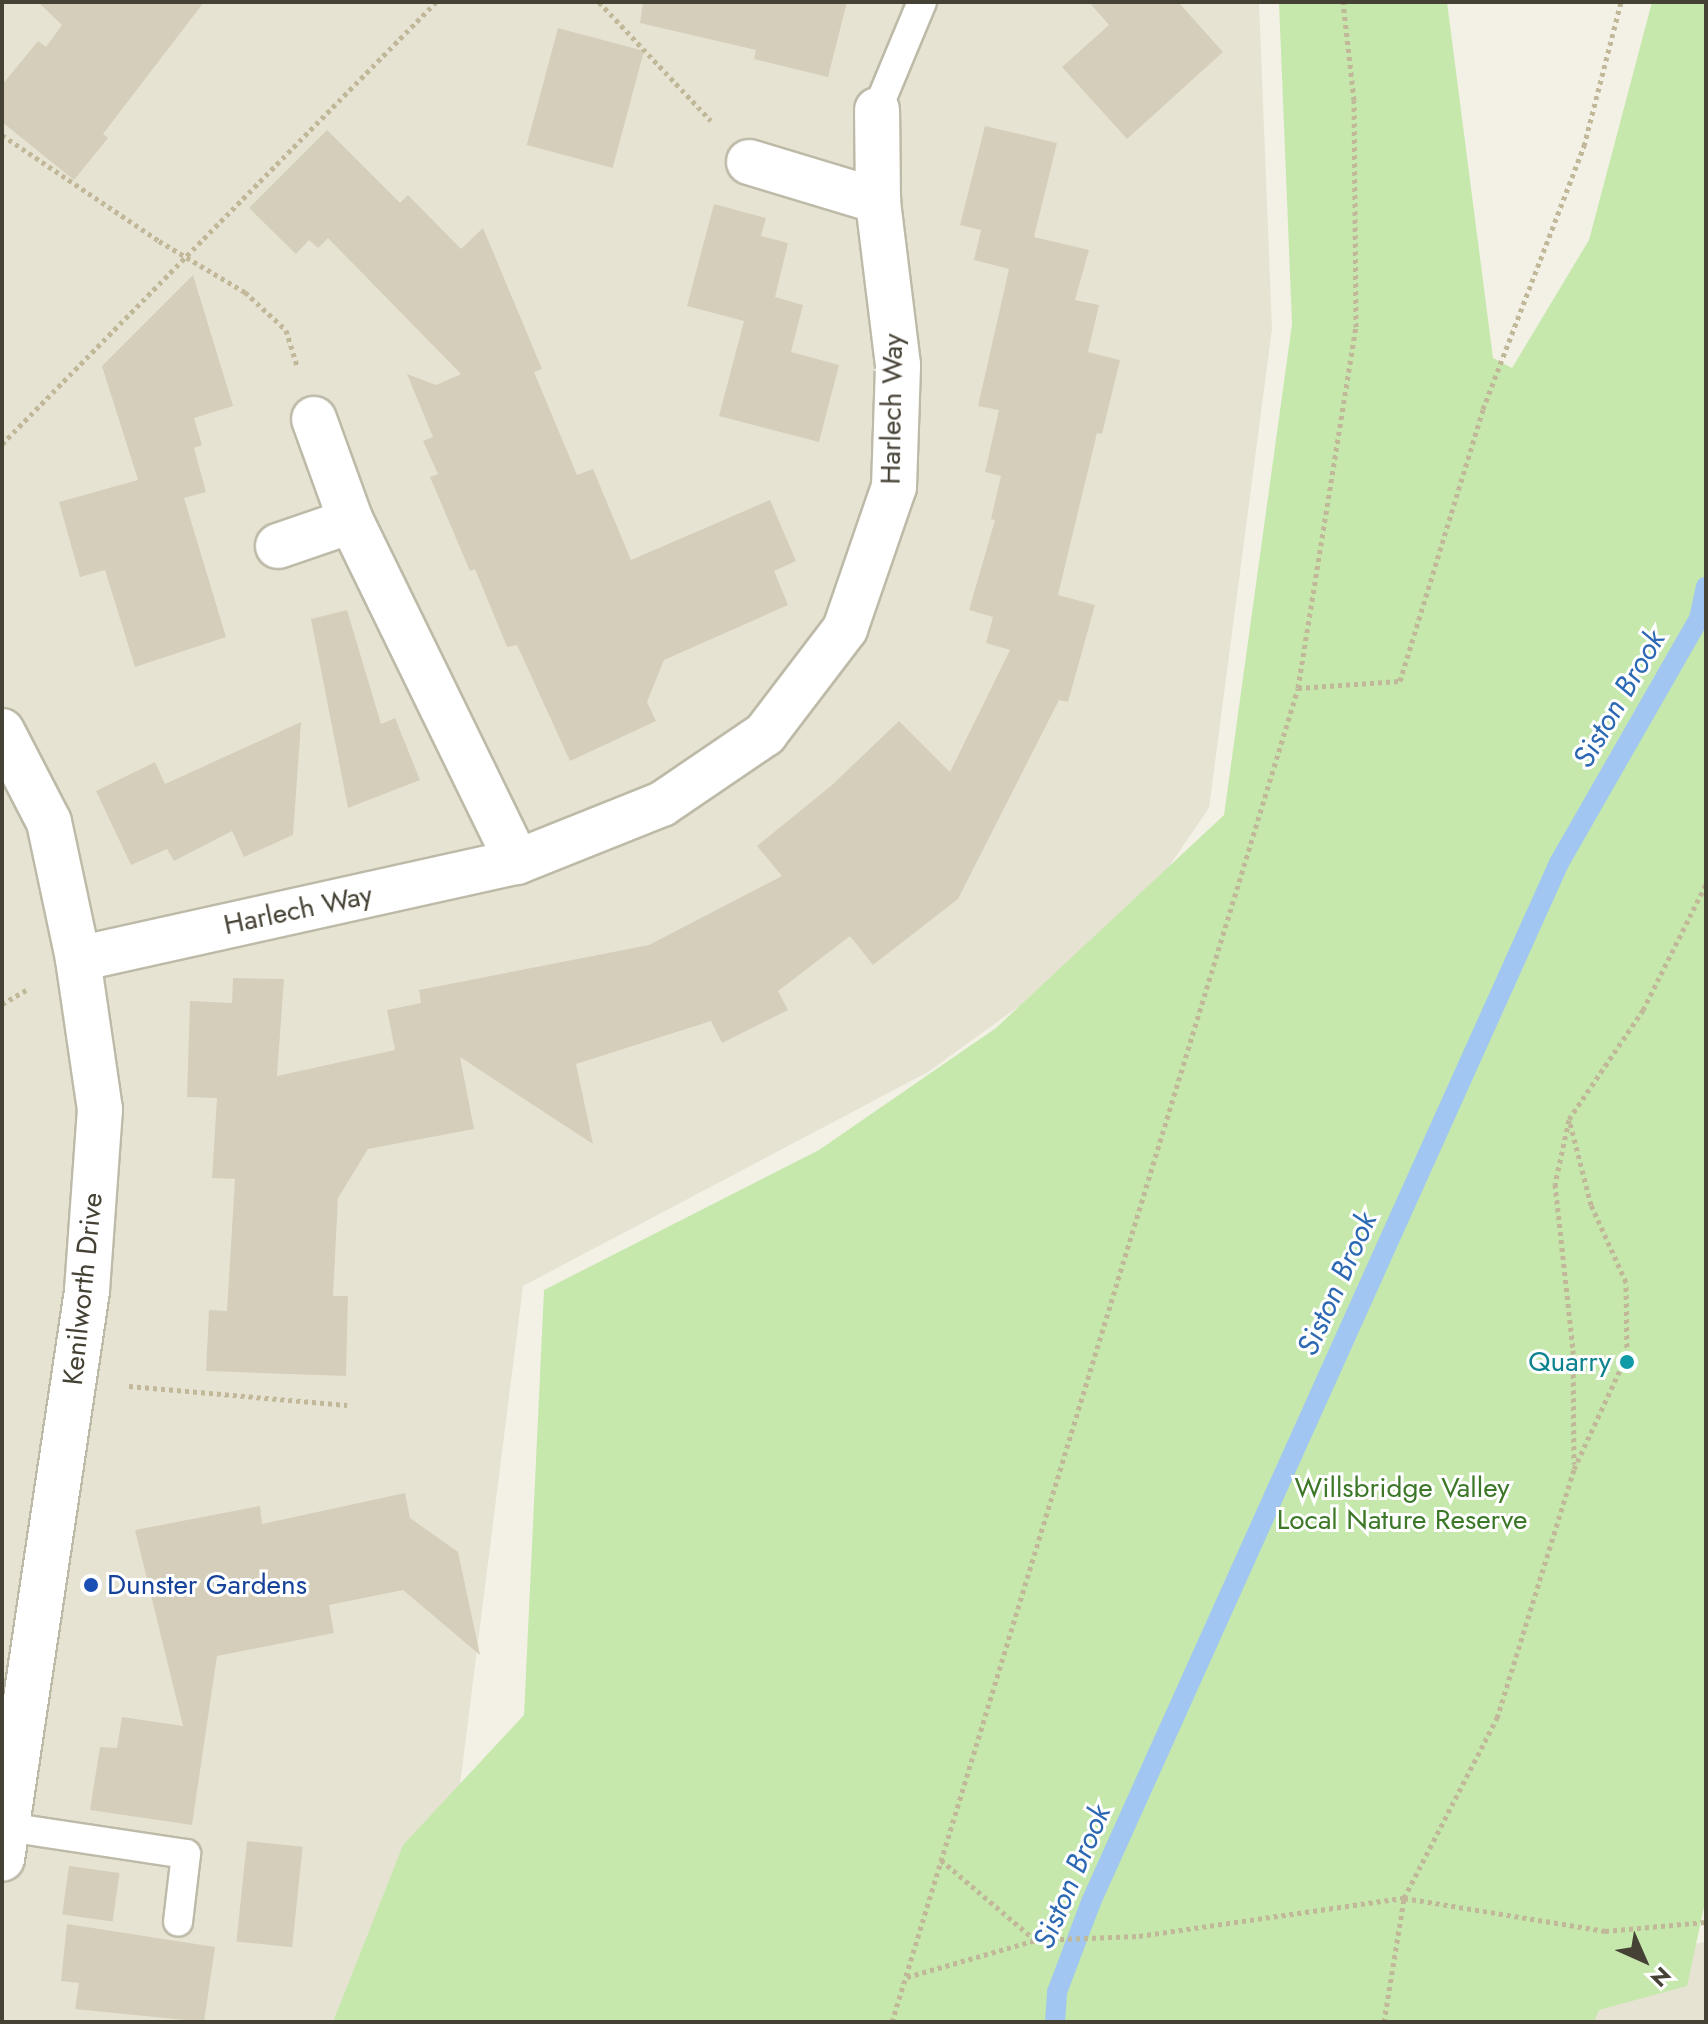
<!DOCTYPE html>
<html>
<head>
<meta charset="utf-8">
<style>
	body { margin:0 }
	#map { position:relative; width:1708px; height:2024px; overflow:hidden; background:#f3f1e6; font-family:Jost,sans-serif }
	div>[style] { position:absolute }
	.residential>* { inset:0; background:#e7e3d3 }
	.green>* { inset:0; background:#c6e8ad }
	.stream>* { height:20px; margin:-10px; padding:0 10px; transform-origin:10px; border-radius:10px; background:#a1c6f1 }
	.building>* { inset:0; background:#d5cebb; transform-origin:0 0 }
	.path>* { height:5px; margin-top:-2.5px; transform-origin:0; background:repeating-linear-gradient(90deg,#c0b899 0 4px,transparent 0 8px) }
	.roads { filter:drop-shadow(2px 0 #bebaa8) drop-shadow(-2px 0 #bebaa8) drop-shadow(0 2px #bebaa8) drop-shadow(0 -2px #bebaa8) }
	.lane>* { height:28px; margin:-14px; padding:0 14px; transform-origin:14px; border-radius:14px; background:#fff }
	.street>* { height:44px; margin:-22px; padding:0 22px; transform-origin:22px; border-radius:22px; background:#fff }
	.dots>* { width:22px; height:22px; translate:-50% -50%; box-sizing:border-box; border:4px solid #fff; border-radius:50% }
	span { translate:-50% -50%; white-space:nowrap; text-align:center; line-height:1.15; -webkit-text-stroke:6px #fff; paint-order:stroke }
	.street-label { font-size:28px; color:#464135 }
	.culture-label { font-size:28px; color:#0d838f }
	.right { translate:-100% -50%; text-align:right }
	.park-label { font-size:28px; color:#3c7828 }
	.transit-label { font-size:28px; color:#164399 }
	.left { translate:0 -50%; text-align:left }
	.water-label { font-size:30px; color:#2d69b3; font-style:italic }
	.frame { position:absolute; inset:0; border:4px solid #464135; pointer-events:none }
	.north { position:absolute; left:1604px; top:1920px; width:80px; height:80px; -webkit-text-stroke:6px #fff; paint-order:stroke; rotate:135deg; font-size:22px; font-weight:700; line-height:32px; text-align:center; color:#464135 }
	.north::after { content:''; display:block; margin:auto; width:28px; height:36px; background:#464135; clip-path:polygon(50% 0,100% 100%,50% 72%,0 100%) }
</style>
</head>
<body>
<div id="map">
	<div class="residential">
		<div style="clip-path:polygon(2px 2px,1259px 2px,1272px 329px,1209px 808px,1126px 929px,928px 1072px,523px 1286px,430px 2022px,2px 2022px)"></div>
		<div style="clip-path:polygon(1706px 1942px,1706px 2022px,1580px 2022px,1600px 1958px)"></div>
	</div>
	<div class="green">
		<div style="clip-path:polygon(1279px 2px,1447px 2px,1493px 358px,1512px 368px,1589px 240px,1652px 2px,1706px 2px,1706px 1898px,1687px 1986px,1599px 2010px,1594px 2022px,333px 2022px,403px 1845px,524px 1715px,544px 1290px,819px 1150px,996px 1028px,1224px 815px,1292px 324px)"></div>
	</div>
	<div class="stream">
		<div style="left:1055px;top:2022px;width:30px;rotate:-86deg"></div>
		<div style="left:1057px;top:1992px;width:96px;rotate:-69.3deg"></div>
		<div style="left:1091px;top:1902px;width:1140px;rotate:-65.75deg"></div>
		<div style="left:1559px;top:863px;width:281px;rotate:-60.2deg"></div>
		<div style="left:1699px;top:619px;width:33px;rotate:-78deg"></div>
	</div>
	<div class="building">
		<div style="clip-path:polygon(38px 2px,204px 2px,103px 134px,108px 138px,74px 180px,2px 122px,2px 85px,38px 41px,46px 47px,62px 25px)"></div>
		<div style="clip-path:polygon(643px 2px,847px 2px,828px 77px,754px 59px,756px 50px,640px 23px)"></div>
		<div style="clip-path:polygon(1089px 2px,1178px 2px,1223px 52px,1127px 139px,1062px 67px,1109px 25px)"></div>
		<div style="left:558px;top:28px;width:89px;height:121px;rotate:15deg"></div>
		<div style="clip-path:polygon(985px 126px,1057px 143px,1034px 237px,1089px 250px,1075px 300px,1099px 305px,1088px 352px,1120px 360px,1102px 434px,1097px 433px,1058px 595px,1095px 605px,1068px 702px,1059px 700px,958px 899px,873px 965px,850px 936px,778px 991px,788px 1010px,722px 1043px,711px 1021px,576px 1064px,593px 1144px,460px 1057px,474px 1129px,368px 1149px,338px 1198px,333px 1296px,348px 1296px,346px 1376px,206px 1371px,209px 1310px,227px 1311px,235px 1179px,212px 1178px,217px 1098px,187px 1097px,190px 1001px,232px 1003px,233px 978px,284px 979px,277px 1076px,395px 1050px,387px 1010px,421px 1003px,419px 990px,649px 945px,782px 876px,757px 846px,832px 785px,899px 721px,950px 772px,1010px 650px,986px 643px,993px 617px,969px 610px,995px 520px,991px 519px,1001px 476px,985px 472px,999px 410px,978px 406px,1009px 269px,974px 260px,981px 230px,960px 225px)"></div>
		<div style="clip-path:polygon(327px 130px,400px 203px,408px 195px,461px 249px,483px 228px,542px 369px,534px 372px,577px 475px,593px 469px,631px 560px,770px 500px,796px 561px,774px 571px,788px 605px,664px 660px,647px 702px,656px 721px,570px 761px,517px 645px,507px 647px,475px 569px,470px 571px,430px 477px,438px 474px,423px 441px,433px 437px,407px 374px,436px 385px,461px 374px,328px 238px,318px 248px,309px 240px,296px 254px,249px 208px)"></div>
		<div style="clip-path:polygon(714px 204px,766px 218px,761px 236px,788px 243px,775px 297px,803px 305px,791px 352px,839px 365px,819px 442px,719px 416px,744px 321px,687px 306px)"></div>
		<div style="clip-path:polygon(193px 275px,233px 406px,194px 418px,202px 445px,194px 448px,206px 492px,184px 498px,226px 637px,135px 667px,105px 570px,80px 577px,59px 502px,138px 480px,102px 366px)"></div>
		<div style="clip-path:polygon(347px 610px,381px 724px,395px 718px,420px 780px,348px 808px,311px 619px)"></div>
		<div style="clip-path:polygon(301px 722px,293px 835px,244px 857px,232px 831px,174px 861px,167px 849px,131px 865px,96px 791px,155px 762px,165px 784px)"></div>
		<div style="clip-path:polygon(405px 1493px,410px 1518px,458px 1552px,480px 1655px,403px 1590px,329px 1605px,334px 1633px,217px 1656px,192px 1825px,90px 1810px,100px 1747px,117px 1748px,122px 1717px,183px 1726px,135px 1530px,260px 1506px,262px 1524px)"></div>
		<div style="left:247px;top:1841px;width:56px;height:101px;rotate:6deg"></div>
		<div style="left:69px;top:1866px;width:51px;height:49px;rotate:8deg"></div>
		<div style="clip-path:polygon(67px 1924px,215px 1947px,204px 2022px,75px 2009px,79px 1983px,61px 1981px)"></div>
	</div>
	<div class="path">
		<div style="left:599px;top:2px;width:163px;rotate:46.7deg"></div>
		<div style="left:2px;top:135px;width:189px;rotate:34deg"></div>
		<div style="left:159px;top:241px;width:100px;rotate:30.7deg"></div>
		<div style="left:245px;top:292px;width:56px;rotate:42.8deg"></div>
		<div style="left:286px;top:330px;width:37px;rotate:73deg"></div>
		<div style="left:2px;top:444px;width:619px;rotate:-45.52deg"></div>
		<div style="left:1298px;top:688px;width:102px;rotate:-3.9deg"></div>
		<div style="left:1400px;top:681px;width:284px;rotate:-73deg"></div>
		<div style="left:1483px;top:409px;width:282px;rotate:-69deg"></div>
		<div style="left:1584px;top:146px;width:149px;rotate:-75.6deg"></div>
		<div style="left:2px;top:1004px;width:28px;rotate:-30deg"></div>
		<div style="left:1569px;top:1120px;width:66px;rotate:102.3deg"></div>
		<div style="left:1555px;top:1184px;width:167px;rotate:83.8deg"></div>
		<div style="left:1573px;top:1350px;width:114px;rotate:89.5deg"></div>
		<div style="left:129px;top:1386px;width:219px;rotate:5deg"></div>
		<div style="left:941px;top:1860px;width:123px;rotate:40.4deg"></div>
		<div style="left:907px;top:1977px;width:134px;rotate:-16deg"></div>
		<div style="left:1036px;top:1940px;width:103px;rotate:-2.2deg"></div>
		<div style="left:1139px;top:1936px;width:268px;rotate:-8.2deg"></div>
		<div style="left:1404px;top:1898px;width:204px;rotate:9.3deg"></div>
		<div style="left:1605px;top:1931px;width:101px;rotate:-5.1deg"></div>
		<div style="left:892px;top:2022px;width:1394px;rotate:-73.07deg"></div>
		<div style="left:1298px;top:688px;width:366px;rotate:-80.9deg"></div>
		<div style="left:1356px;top:327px;width:227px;rotate:-90.5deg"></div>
		<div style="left:1354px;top:100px;width:99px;rotate:-96.4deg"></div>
		<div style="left:1384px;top:2022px;width:126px;rotate:-80.8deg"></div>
		<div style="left:1404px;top:1898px;width:203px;rotate:-62.7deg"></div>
		<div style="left:1497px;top:1718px;width:261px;rotate:-72.8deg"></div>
		<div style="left:1574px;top:1469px;width:126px;rotate:-65.1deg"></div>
		<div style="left:1627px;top:1355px;width:73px;rotate:-90.8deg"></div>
		<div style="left:1626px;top:1282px;width:85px;rotate:-114.4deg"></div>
		<div style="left:1591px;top:1205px;width:89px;rotate:-104.3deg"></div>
		<div style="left:1569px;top:1119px;width:132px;rotate:-55.8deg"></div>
		<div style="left:1643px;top:1010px;width:141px;rotate:-63.4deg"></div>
	</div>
	<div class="roads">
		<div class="lane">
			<div style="left:877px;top:110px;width:117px;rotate:-67.4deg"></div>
			<div style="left:7px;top:1827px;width:181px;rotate:8.6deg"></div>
			<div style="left:186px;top:1854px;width:68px;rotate:96.7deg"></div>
		</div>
		<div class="street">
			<div style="left:749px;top:162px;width:135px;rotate:16.8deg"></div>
			<div style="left:314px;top:419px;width:109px;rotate:70.1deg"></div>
			<div style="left:351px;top:521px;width:379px;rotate:64deg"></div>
			<div style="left:278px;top:546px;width:77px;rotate:-18.9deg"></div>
			<div style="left:2px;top:731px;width:102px;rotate:62.7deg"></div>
			<div style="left:49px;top:822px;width:140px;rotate:78deg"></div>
			<div style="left:78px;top:959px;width:152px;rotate:81.7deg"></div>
			<div style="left:100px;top:1109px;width:182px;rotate:94.1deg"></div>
			<div style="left:87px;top:1291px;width:574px;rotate:98.51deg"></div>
			<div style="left:78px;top:959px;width:450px;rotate:-12.5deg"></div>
			<div style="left:517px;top:862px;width:156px;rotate:-21.8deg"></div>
			<div style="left:662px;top:804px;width:125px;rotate:-34.2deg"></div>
			<div style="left:765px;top:734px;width:132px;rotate:-52.7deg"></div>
			<div style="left:845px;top:629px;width:150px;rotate:-71deg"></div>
			<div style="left:894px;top:487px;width:122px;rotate:-88.1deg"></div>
			<div style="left:898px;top:365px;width:165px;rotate:-97deg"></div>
			<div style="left:878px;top:201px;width:91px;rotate:-90.6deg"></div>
		</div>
	</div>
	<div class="dots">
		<div style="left:1627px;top:1362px;background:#0f9aa8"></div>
		<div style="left:91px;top:1585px;background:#1a4fb4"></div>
	</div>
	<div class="street-label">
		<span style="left:892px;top:409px;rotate:-89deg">Harlech Way</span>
		<span style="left:298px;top:910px;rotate:-12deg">Harlech Way</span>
		<span style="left:83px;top:1289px;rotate:-84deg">Kenilworth Drive</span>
	</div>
	<div class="culture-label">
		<span class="right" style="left:1611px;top:1362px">Quarry</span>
	</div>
	<div class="park-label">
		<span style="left:1402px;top:1504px">Willsbridge Valley<br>Local Nature Reserve</span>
	</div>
	<div class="transit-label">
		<span class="left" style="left:107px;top:1585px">Dunster Gardens</span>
	</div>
	<div class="water-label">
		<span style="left:1619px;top:699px;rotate:-60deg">Siston Brook</span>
		<span style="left:1337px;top:1284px;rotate:-66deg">Siston Brook</span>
		<span style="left:1072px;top:1877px;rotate:-67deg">Siston Brook</span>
	</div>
	<div class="frame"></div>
	<div class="north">N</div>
</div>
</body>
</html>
